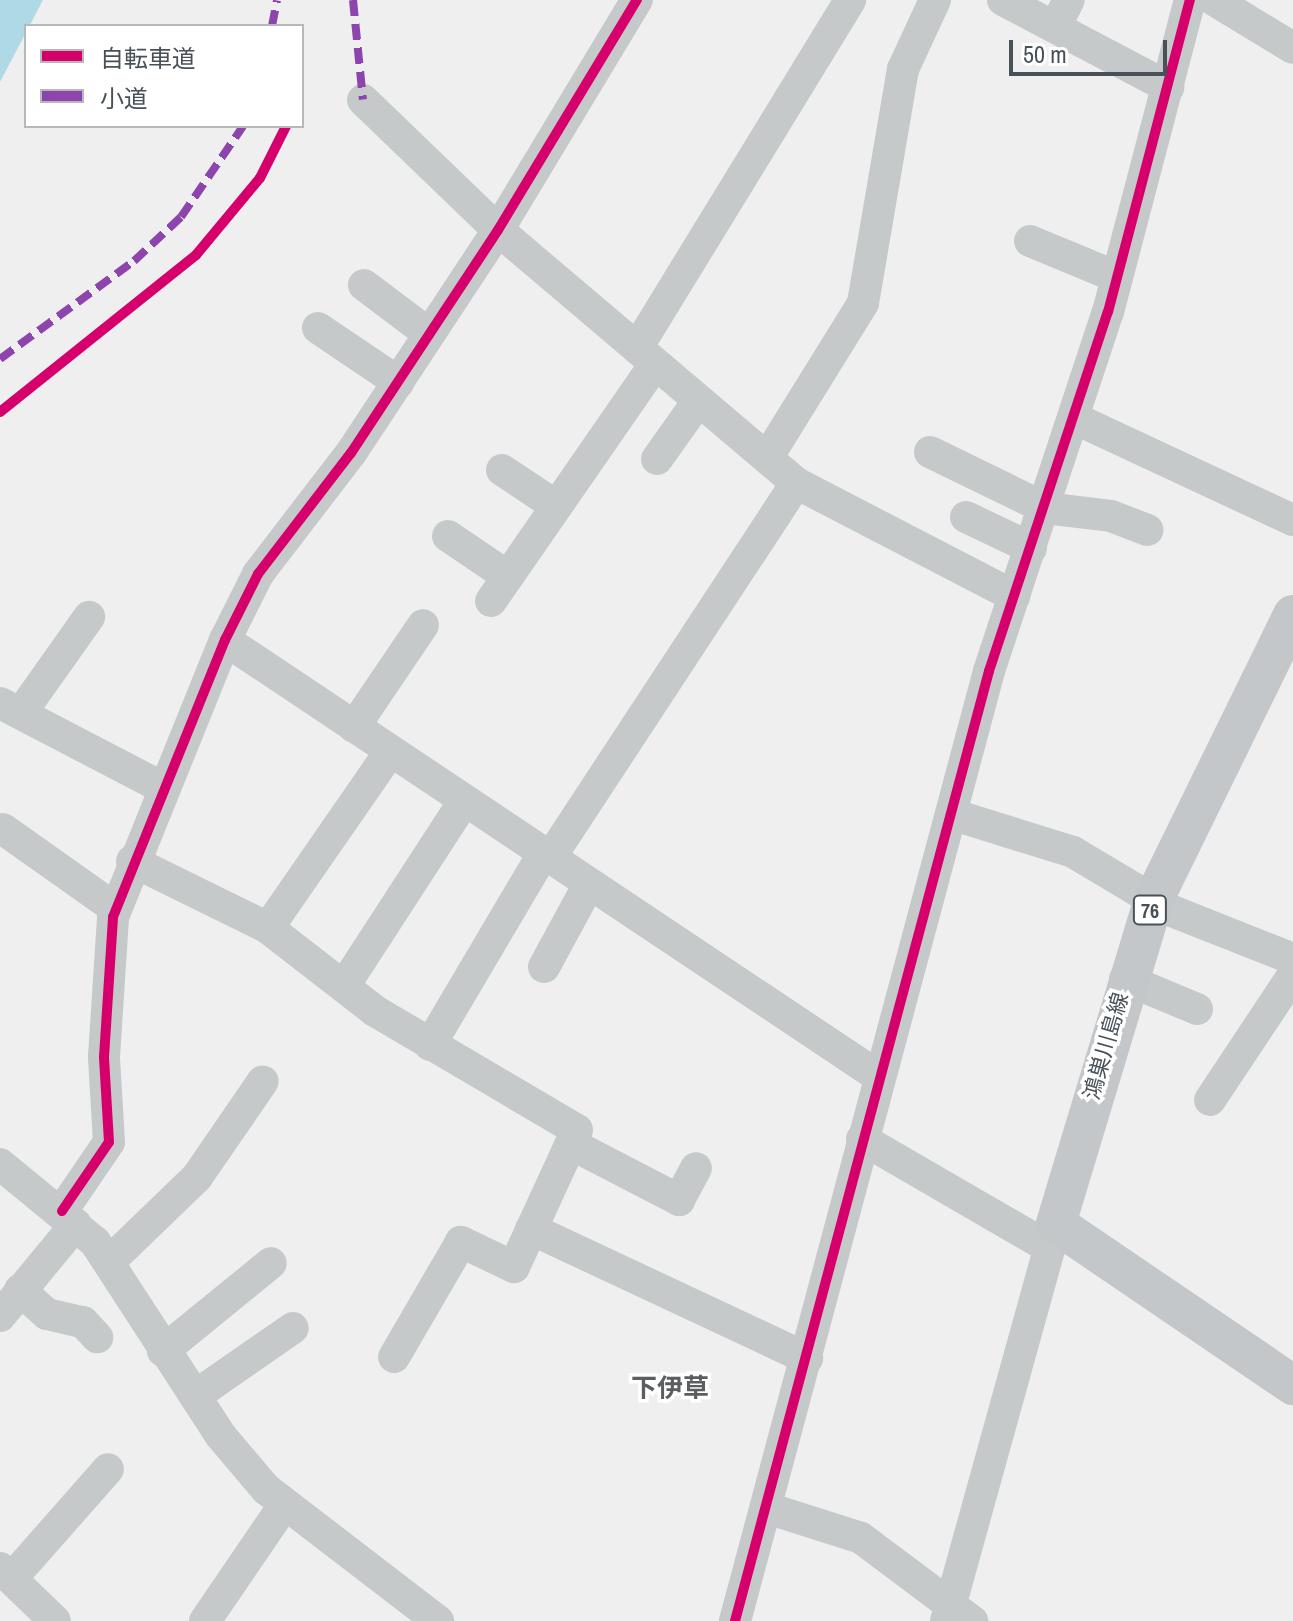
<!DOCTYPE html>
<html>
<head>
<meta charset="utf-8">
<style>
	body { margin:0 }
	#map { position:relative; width:1293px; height:1621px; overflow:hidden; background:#efefef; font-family:"Archivo Narrow","Noto Sans JP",sans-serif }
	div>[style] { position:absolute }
	.water>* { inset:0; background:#afd9e4 }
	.minor>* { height:32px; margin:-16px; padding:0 16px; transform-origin:16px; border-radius:16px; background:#c6c9ca }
	.major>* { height:40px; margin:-20px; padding:0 20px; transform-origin:20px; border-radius:20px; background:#c4c7c9 }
	.quiet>* { height:8px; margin-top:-4px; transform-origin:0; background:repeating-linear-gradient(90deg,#8e44ad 0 16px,transparent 0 24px) }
	.cycleway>* { height:10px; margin:-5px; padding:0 5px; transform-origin:5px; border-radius:5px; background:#d6006c }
	span { translate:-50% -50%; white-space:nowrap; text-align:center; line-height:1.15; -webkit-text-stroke:7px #fff; paint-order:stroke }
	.shield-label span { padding:2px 6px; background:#fff; border:2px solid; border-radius:6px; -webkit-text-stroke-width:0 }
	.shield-label { font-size:20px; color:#485158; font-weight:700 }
	.street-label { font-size:22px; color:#485158 }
	.quarter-label { font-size:26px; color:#5b5e61; font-weight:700 }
	.legend { position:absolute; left:24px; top:24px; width:280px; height:104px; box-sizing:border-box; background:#fff; border:2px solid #b6b9bc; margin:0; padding:10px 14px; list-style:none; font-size:24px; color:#485158 }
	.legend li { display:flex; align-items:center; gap:16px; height:40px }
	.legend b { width:40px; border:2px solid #b6b9bc }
	.scale { position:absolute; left:1009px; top:40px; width:158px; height:36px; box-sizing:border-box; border:4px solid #485158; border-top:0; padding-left:10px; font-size:24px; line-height:28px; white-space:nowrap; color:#485158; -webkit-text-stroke:6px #fff; paint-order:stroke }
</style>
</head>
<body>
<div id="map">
	<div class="water">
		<div style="clip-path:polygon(0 0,43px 0,0 82px)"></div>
	</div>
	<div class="minor">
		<div style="left:1003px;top:0;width:187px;rotate:27.8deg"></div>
		<div style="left:1214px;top:0;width:92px;rotate:31.3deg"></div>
		<div style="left:1055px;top:27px;width:30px;rotate:-63deg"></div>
		<div style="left:363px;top:100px;width:187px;rotate:43.9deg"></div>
		<div style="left:498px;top:230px;width:391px;rotate:40.3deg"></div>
		<div style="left:796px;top:483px;width:246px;rotate:27.4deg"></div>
		<div style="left:1030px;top:241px;width:94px;rotate:22.5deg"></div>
		<div style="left:364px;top:285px;width:81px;rotate:37deg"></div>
		<div style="left:318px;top:328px;width:97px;rotate:34deg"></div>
		<div style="left:637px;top:348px;width:408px;rotate:-58.5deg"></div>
		<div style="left:1076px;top:419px;width:239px;rotate:25deg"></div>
		<div style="left:930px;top:452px;width:128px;rotate:26deg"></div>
		<div style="left:1045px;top:508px;width:66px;rotate:6.9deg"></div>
		<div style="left:1111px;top:516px;width:39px;rotate:21deg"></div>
		<div style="left:767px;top:458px;width:182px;rotate:-58.2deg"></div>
		<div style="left:863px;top:303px;width:237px;rotate:-80.3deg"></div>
		<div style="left:903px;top:69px;width:76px;rotate:-65.1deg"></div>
		<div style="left:657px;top:459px;width:72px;rotate:-54.6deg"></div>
		<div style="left:502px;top:470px;width:65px;rotate:33.7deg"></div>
		<div style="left:966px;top:517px;width:72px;rotate:25.5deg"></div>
		<div style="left:448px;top:536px;width:71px;rotate:34.1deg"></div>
		<div style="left:491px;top:601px;width:288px;rotate:-55.3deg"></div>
		<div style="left:225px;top:640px;width:785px;rotate:33.73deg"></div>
		<div style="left:0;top:703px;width:184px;rotate:27.5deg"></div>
		<div style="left:21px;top:713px;width:118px;rotate:-54.7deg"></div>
		<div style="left:354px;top:727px;width:123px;rotate:-55.9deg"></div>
		<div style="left:951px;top:814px;width:128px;rotate:17.3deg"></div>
		<div style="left:1073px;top:852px;width:115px;rotate:30.8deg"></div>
		<div style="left:1172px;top:911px;width:130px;rotate:21.6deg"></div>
		<div style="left:3px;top:829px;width:138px;rotate:35.3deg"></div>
		<div style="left:550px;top:858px;width:448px;rotate:-56.7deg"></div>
		<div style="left:132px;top:861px;width:152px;rotate:26.2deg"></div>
		<div style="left:268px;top:928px;width:135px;rotate:37.8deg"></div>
		<div style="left:375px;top:1011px;width:234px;rotate:30.5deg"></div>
		<div style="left:577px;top:1130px;width:151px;rotate:114.7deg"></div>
		<div style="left:514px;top:1267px;width:59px;rotate:-154.7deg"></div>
		<div style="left:461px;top:1242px;width:133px;rotate:120.2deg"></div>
		<div style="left:268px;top:928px;width:213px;rotate:-55.3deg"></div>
		<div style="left:544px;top:967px;width:94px;rotate:-61.5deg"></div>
		<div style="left:1125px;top:979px;width:78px;rotate:22.6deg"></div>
		<div style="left:344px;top:986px;width:221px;rotate:-57deg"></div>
		<div style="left:430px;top:1045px;width:222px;rotate:-59.4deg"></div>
		<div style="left:1210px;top:1100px;width:150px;rotate:-56.4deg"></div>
		<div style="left:862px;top:1139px;width:217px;rotate:30.1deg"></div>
		<div style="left:571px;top:1144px;width:122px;rotate:27.4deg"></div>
		<div style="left:679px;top:1200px;width:36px;rotate:-62deg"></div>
		<div style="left:0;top:1164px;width:123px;rotate:39.4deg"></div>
		<div style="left:95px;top:1242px;width:231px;rotate:57deg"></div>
		<div style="left:221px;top:1436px;width:70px;rotate:49.7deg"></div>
		<div style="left:266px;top:1489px;width:217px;rotate:37.5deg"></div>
		<div style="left:62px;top:1211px;width:83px;rotate:-55.7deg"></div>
		<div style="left:109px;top:1142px;width:85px;rotate:-93.4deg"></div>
		<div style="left:104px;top:1057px;width:140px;rotate:-86.3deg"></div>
		<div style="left:113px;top:917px;width:299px;rotate:-68deg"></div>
		<div style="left:225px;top:640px;width:74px;rotate:-63.4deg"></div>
		<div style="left:258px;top:574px;width:153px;rotate:-52.5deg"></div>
		<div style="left:351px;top:453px;width:267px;rotate:-56.6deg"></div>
		<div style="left:498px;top:230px;width:269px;rotate:-58.9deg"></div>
		<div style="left:531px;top:1229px;width:305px;rotate:25.1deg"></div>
		<div style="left:109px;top:1262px;width:122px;rotate:-44deg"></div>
		<div style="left:197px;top:1177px;width:116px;rotate:-55.5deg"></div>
		<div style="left:20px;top:1290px;width:36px;rotate:42deg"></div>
		<div style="left:47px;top:1314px;width:37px;rotate:13deg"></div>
		<div style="left:83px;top:1322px;width:21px;rotate:47deg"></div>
		<div style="left:0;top:1316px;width:119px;rotate:-50.4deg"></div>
		<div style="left:163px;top:1351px;width:139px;rotate:-39.2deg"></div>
		<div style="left:195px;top:1396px;width:119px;rotate:-34.8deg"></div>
		<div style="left:767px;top:1508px;width:99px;rotate:17.7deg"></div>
		<div style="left:861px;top:1538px;width:139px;rotate:36.8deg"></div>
		<div style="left:0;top:1568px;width:76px;rotate:43.9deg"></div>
		<div style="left:12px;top:1578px;width:145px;rotate:-48.6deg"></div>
		<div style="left:205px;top:1621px;width:140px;rotate:-55.7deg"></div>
		<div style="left:735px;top:1621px;width:983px;rotate:-75.03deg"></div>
		<div style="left:989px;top:671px;width:378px;rotate:-71.7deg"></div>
		<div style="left:1108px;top:312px;width:323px;rotate:-75.3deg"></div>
		<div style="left:946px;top:1621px;width:412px;rotate:-74.5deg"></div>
	</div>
	<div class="major">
		<div style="left:1293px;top:615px;width:316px;rotate:116.1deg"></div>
		<div style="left:1154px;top:899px;width:339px;rotate:106.8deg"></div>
		<div style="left:1056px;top:1224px;width:287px;rotate:34.2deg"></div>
	</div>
	<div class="quiet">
		<div style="left:353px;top:0;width:100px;rotate:84.3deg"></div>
		<div style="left:272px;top:26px;width:26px;rotate:-79deg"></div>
		<div style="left:0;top:359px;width:166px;rotate:-36.2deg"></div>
		<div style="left:134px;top:261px;width:64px;rotate:-43.1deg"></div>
		<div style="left:181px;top:217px;width:110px;rotate:-55.7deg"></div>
	</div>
	<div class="cycleway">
		<div style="left:0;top:412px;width:251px;rotate:-38.7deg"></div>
		<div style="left:196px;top:255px;width:100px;rotate:-50.3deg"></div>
		<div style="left:260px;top:178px;width:58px;rotate:-63.4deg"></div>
		<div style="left:62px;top:1211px;width:83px;rotate:-55.7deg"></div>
		<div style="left:109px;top:1142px;width:85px;rotate:-93.4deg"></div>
		<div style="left:104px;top:1057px;width:140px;rotate:-86.3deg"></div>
		<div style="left:113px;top:917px;width:299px;rotate:-68deg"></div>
		<div style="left:225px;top:640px;width:74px;rotate:-63.4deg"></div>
		<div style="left:258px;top:574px;width:153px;rotate:-52.5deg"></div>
		<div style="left:351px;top:453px;width:267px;rotate:-56.6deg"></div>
		<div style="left:498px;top:230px;width:269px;rotate:-58.9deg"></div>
		<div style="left:735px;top:1621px;width:983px;rotate:-75.03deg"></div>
		<div style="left:989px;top:671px;width:378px;rotate:-71.7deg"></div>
		<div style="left:1108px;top:312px;width:323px;rotate:-75.3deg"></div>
	</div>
	<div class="shield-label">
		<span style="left:1150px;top:910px">76</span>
	</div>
	<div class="street-label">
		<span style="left:1106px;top:1046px;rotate:-74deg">鴻巣川島線</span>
	</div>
	<div class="quarter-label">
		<span style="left:670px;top:1388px">下伊草</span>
	</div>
	<ul class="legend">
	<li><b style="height:10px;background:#d6006c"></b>自転車道</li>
	<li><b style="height:10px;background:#8e44ad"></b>小道</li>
	</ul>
	<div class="scale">50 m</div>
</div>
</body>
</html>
